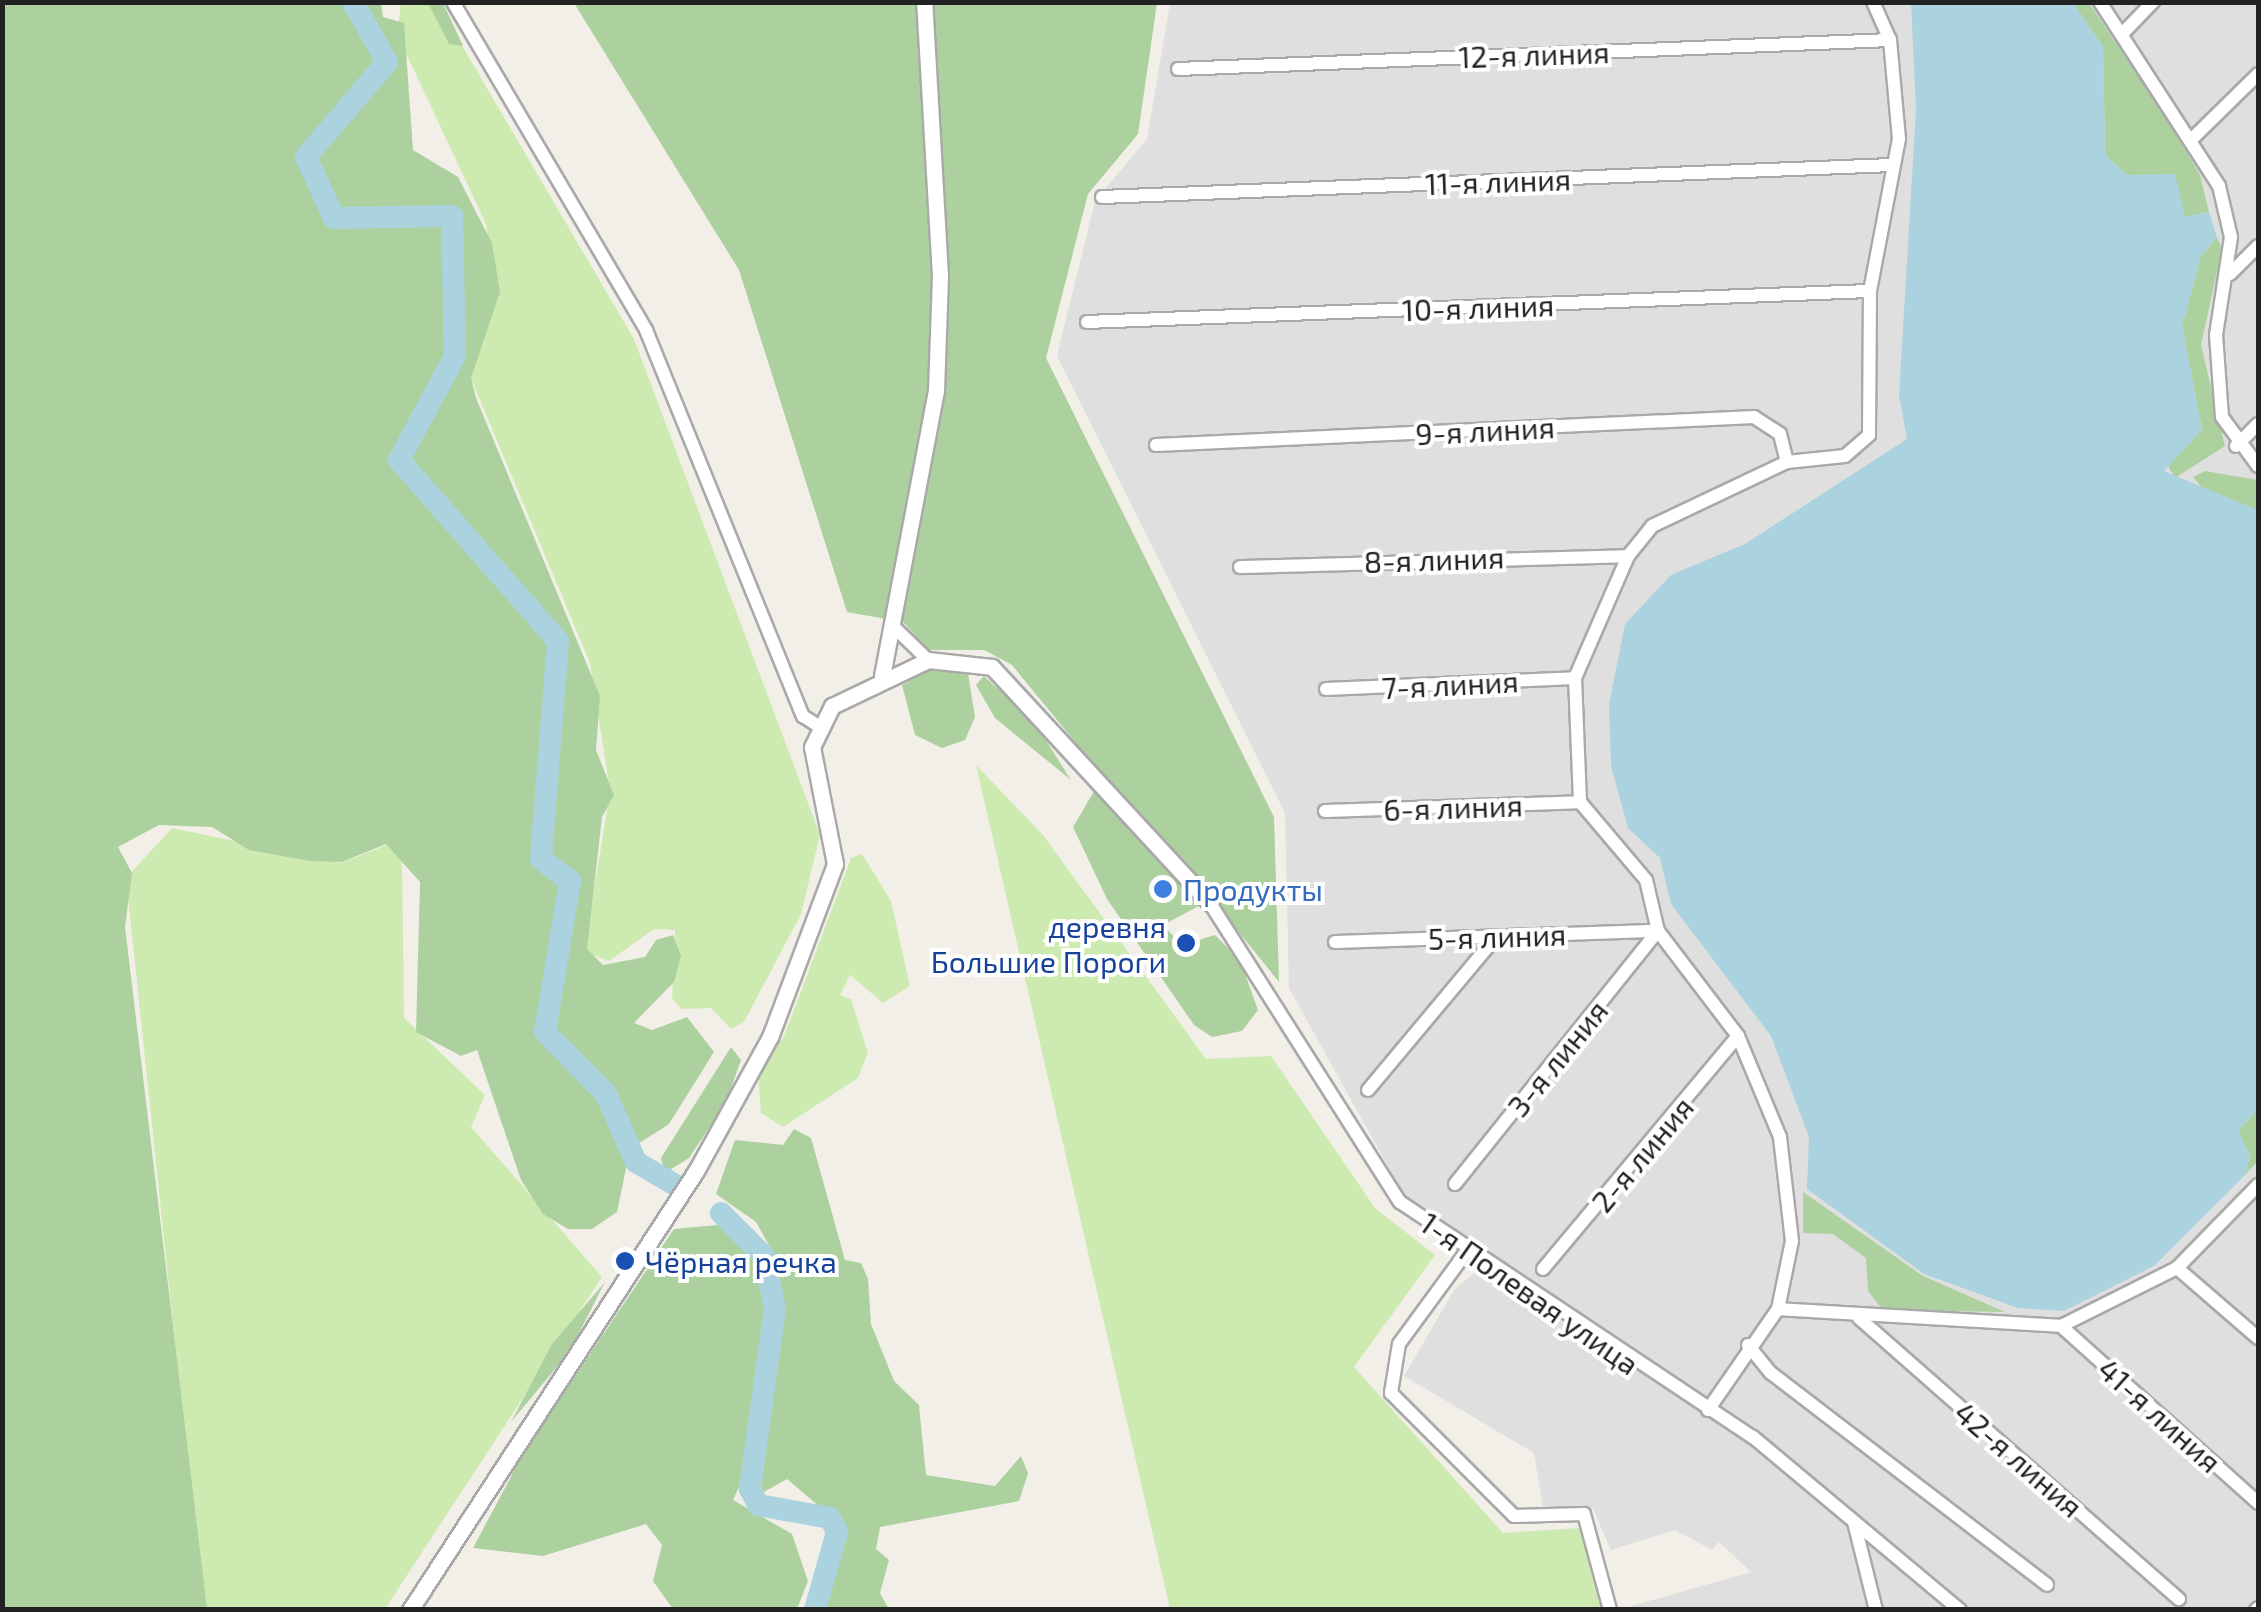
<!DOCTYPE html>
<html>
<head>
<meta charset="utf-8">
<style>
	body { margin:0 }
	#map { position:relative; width:2261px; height:1612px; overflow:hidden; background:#f2efe9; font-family:"Exo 2",sans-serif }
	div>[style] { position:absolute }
	.residential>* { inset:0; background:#e0dfdf }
	.grass>* { inset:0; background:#cdebb0 }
	.forest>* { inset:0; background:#add19e }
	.water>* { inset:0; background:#aad3df }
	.river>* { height:22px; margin:-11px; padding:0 11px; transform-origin:11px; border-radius:11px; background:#aad3df }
	.roads { filter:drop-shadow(2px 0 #a9a9a9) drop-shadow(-2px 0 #a9a9a9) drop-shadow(0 2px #a9a9a9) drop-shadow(0 -2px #a9a9a9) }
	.minor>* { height:12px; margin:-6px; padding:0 6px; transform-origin:6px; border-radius:6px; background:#fff }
	.tertiary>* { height:15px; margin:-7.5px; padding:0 7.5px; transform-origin:7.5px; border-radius:7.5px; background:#fff }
	.dots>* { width:28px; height:28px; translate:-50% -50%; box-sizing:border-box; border:5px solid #fff; border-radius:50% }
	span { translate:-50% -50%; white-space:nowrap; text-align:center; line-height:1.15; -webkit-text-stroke:8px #fff; paint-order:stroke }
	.street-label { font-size:30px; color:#222 }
	.shop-label { font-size:30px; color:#366cbe }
	.left { translate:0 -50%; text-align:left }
	.transit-label { font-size:30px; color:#164399 }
	.right { translate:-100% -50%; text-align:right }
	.frame { position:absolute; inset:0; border:5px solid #222; pointer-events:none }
</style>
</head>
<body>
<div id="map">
	<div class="residential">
		<div style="clip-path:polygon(1170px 3px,2258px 3px,2258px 1609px,1621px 1609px,1751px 1572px,1719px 1542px,1712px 1550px,1675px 1530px,1611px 1550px,1593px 1509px,1543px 1508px,1534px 1453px,1404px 1376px,1454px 1290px,1492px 1258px,1404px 1195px,1289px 988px,1285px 813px,1057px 356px,1095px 201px,1147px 139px)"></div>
	</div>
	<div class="grass">
		<div style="clip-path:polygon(401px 3px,437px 3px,634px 339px,820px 835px,801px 914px,744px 1022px,731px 1029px,711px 1008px,681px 1009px,672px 998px,675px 930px,654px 929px,609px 961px,584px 952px,610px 791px,590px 663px,470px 376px,496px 298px,486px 224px,397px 34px)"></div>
		<div style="clip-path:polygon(976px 765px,1043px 835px,1206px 1059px,1271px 1056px,1375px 1208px,1435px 1255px,1354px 1367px,1503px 1533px,1579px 1528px,1603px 1609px,1170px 1609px)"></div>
		<div style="clip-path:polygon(172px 828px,341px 863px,387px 845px,402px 858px,404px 1018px,485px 1095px,471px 1127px,602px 1277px,385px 1609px,203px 1609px,126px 878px)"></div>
		<div style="clip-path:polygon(862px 854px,891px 901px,910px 986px,883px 1003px,850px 975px,840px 995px,851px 999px,868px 1053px,858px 1078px,783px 1127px,761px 1113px,758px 1076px,785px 1034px,851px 858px)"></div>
	</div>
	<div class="forest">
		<div style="clip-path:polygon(3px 2px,381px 3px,383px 17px,404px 23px,413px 150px,458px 177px,492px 243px,500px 292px,471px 378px,476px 398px,600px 696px,596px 750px,614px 795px,602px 817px,587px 949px,603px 965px,645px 957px,656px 940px,673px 935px,681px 956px,674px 982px,634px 1023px,652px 1030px,687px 1017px,714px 1052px,669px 1124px,630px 1149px,617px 1212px,592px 1229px,568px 1229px,543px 1214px,521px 1180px,477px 1050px,461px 1056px,416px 1032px,420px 882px,386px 844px,342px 862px,310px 861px,249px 850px,212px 827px,159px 825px,118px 847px,132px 873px,125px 927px,207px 1609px,3px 1609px)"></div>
		<div style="clip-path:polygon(428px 3px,443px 3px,463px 46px,449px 44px)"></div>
		<div style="clip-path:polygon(574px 3px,1157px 3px,1138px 134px,1088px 194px,1046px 358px,1274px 817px,1279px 982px,1212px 899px,1163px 925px,1182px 945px,1215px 935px,1240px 960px,1258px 1010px,1242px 1031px,1212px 1037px,1194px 1025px,1107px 899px,1073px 827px,1103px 776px,1012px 665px,984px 650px,929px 650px,903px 622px,847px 612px,739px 270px)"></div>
		<div style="clip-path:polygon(2073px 3px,2089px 3px,2166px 118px,2200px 175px,2209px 212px,2185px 217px,2161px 179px,2127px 175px,2105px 155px,2103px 47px)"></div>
		<div style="clip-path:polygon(2217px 237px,2222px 249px,2201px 345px,2225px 446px,2175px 478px,2165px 461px,2202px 430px,2182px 326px,2201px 256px)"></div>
		<div style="clip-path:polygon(2205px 471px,2258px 480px,2258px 510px,2210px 498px,2193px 477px)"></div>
		<div style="clip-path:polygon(934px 667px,968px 673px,975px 717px,965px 740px,942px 748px,915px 735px,902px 685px)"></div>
		<div style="clip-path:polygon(984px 676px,1035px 723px,1071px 780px,995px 718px,976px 685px)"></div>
		<div style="clip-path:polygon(731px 1047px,741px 1060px,726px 1102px,689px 1158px,665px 1173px,661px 1158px)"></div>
		<div style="clip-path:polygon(2258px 1109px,2258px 1161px,2245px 1175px,2250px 1156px,2238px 1131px)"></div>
		<div style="clip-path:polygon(794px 1129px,811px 1138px,845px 1260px,861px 1263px,868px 1279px,871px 1324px,894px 1381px,919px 1405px,926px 1475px,995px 1486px,1021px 1456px,1028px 1473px,1019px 1501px,880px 1527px,876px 1549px,889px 1560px,880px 1593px,889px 1609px,825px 1609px,841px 1525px,787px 1479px,760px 1494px,764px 1465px,747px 1470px,733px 1500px,792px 1534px,808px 1581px,797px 1609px,673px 1609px,653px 1581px,662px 1545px,646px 1524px,543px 1556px,473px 1548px,523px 1454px,674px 1229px,728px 1224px,751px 1237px,767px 1277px,774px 1272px,778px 1261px,756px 1222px,716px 1194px,735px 1140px,783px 1145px)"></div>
		<div style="clip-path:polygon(1803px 1192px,1923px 1276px,2005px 1312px,1883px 1310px,1868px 1291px,1866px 1258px,1833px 1234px,1803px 1233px)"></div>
		<div style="clip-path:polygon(605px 1282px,570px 1351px,511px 1422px,552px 1344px)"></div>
	</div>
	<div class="water">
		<div style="clip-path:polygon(1911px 3px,2073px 3px,2103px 47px,2105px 155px,2127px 175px,2175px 174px,2185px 217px,2209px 212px,2217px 237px,2201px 256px,2182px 326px,2202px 430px,2164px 471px,2258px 510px,2258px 1109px,2238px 1131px,2250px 1156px,2245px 1175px,2154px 1266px,2064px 1311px,2018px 1308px,1924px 1274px,1807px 1189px,1809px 1137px,1771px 1036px,1671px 904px,1660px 858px,1628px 828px,1611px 766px,1609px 704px,1625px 624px,1671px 575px,1745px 544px,1907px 439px,1899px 395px,1916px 109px)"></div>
	</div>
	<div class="river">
		<div style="left:353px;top:2px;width:69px;rotate:60.5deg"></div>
		<div style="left:387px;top:62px;width:125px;rotate:130.5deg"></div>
		<div style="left:306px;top:157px;width:67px;rotate:65.3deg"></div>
		<div style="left:334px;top:218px;width:118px;rotate:-1deg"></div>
		<div style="left:452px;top:216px;width:140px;rotate:88.8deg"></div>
		<div style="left:455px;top:356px;width:118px;rotate:118.3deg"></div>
		<div style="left:399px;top:460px;width:241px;rotate:48.7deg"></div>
		<div style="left:558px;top:641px;width:219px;rotate:94.5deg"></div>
		<div style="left:541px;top:859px;width:36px;rotate:37deg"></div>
		<div style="left:570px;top:881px;width:153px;rotate:99.4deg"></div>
		<div style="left:545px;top:1032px;width:87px;rotate:45.5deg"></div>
		<div style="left:606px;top:1094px;width:74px;rotate:66.2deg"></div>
		<div style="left:636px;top:1162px;width:48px;rotate:30.3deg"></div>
		<div style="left:721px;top:1213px;width:61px;rotate:45deg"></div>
		<div style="left:764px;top:1256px;width:53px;rotate:78.1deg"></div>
		<div style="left:775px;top:1308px;width:183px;rotate:97.9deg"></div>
		<div style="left:750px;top:1489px;width:18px;rotate:63deg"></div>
		<div style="left:758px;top:1505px;width:73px;rotate:10.2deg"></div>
		<div style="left:830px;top:1518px;width:16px;rotate:63deg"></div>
		<div style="left:837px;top:1532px;width:81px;rotate:105.8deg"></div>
	</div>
	<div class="roads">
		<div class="minor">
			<div style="left:453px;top:2px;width:381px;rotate:59.5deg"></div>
			<div style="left:646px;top:330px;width:417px;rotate:67.9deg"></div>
			<div style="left:803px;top:716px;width:17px;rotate:33deg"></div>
			<div style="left:2100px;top:2px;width:219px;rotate:57.1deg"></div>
			<div style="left:2219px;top:186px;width:52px;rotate:76.8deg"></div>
			<div style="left:2231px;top:237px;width:99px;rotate:98.7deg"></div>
			<div style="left:2216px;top:335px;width:82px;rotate:85.8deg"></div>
			<div style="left:2222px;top:417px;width:61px;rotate:53.7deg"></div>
			<div style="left:2122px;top:34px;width:45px;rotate:-45.9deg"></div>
			<div style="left:1178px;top:69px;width:713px;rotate:-2.33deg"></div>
			<div style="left:2194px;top:137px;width:90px;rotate:-44.5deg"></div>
			<div style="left:1102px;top:197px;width:792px;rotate:-2.32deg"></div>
			<div style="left:2230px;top:274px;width:40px;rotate:-45deg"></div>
			<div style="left:1087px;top:322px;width:784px;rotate:-2.27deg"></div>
			<div style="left:1156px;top:445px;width:599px;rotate:-2.68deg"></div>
			<div style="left:1754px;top:417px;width:31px;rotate:33deg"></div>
			<div style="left:1780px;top:434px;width:29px;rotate:76deg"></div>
			<div style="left:2236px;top:446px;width:31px;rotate:-45deg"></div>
			<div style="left:1240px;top:567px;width:388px;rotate:-1.6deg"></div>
			<div style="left:894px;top:627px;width:47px;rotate:44.1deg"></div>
			<div style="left:1326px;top:689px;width:249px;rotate:-2.5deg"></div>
			<div style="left:1325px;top:811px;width:255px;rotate:-2deg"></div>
			<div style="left:1210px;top:903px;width:354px;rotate:57.6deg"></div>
			<div style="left:1400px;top:1202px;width:424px;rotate:33.7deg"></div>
			<div style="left:1753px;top:1437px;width:270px;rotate:39.9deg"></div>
			<div style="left:1335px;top:942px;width:323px;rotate:-2deg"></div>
			<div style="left:1368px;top:1090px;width:199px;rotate:-50.1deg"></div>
			<div style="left:1455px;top:1184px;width:324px;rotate:-51.3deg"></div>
			<div style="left:1467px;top:1251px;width:115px;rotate:126.2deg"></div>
			<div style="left:1399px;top:1344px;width:50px;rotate:99.3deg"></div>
			<div style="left:1391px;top:1393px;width:174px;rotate:45deg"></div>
			<div style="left:1514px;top:1516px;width:70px;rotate:-1.6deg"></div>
			<div style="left:1584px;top:1514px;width:99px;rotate:74.8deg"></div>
			<div style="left:2177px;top:1268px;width:107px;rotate:40.8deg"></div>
			<div style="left:1543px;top:1269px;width:304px;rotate:-50.1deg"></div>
			<div style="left:1778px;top:1309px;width:284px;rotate:3.4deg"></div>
			<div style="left:2061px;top:1326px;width:130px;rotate:-26.6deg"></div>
			<div style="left:2177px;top:1268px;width:116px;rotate:-45.7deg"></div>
			<div style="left:1859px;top:1318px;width:426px;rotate:41.3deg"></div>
			<div style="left:2061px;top:1326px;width:265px;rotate:41.9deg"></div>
			<div style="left:1748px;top:1345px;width:36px;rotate:51deg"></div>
			<div style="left:1771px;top:1373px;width:348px;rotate:37.5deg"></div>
			<div style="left:1708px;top:1410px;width:123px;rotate:-55.3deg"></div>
			<div style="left:1778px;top:1309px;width:69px;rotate:-78.4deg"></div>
			<div style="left:1792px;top:1241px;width:105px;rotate:-96.6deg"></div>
			<div style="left:1780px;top:1137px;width:109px;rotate:-112.6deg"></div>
			<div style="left:1738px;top:1036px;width:132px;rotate:-127.3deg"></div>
			<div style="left:1658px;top:931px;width:52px;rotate:-103.2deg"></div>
			<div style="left:1646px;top:880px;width:102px;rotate:-130.2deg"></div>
			<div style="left:1580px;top:802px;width:124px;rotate:-92.3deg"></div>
			<div style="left:1575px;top:678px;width:133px;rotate:-66.5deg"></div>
			<div style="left:1628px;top:556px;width:38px;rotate:-51deg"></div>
			<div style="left:1652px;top:526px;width:149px;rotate:-25.4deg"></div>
			<div style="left:1787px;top:462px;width:58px;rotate:-5.9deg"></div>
			<div style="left:1845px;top:456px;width:32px;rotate:-41deg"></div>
			<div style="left:1869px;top:435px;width:144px;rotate:-89.6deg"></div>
			<div style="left:1870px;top:291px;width:155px;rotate:-79.2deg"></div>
			<div style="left:1899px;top:139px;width:99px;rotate:-95.2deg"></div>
			<div style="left:1890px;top:40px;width:42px;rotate:-114.1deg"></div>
			<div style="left:1854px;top:1522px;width:91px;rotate:76deg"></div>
			<div style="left:2256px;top:1610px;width:3px;rotate:-45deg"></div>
		</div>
		<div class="tertiary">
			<div style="left:882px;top:676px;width:290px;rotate:-79.3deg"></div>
			<div style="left:936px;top:391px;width:115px;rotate:-88deg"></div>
			<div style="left:940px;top:276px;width:274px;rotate:-93.3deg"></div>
			<div style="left:410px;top:1610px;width:524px;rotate:-56.92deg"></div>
			<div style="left:696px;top:1171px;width:153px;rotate:-61.1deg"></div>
			<div style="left:770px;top:1037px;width:185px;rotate:-69.4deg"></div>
			<div style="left:835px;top:864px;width:119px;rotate:-101.1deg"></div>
			<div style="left:812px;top:747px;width:46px;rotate:-64deg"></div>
			<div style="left:832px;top:706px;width:106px;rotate:-25.6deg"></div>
			<div style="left:928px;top:660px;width:64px;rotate:6.2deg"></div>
			<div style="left:992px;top:667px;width:321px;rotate:47.3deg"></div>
		</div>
	</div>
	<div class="dots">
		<div style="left:1163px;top:889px;background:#3f7fe0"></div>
		<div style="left:1186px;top:943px;background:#1a4fb4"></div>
		<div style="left:625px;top:1261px;background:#1a4fb4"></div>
	</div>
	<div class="street-label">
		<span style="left:1534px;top:54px;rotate:-2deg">12-я линия</span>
		<span style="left:1498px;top:181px;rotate:-2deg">11-я линия</span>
		<span style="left:1478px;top:307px;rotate:-2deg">10-я линия</span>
		<span style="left:1485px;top:430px;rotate:-3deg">9-я линия</span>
		<span style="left:1434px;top:559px;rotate:-2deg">8-я линия</span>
		<span style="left:1450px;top:684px;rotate:-3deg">7-я линия</span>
		<span style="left:1453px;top:807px;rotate:-2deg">6-я линия</span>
		<span style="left:1497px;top:936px;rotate:-2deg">5-я линия</span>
		<span style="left:1557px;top:1058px;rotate:-51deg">3-я линия</span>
		<span style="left:1642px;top:1154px;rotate:-50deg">2-я линия</span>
		<span style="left:1530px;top:1293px;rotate:35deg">1-я Полевая улица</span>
		<span style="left:2160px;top:1415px;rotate:42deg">41-я линия</span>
		<span style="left:2019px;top:1459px;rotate:41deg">42-я линия</span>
	</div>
	<div class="shop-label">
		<span class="left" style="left:1183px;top:889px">Продукты</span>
	</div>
	<div class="transit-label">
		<span class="right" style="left:1166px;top:943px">деревня<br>Большие Пороги</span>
		<span class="left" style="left:645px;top:1261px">Чёрная речка</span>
	</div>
	<div class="frame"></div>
</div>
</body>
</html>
